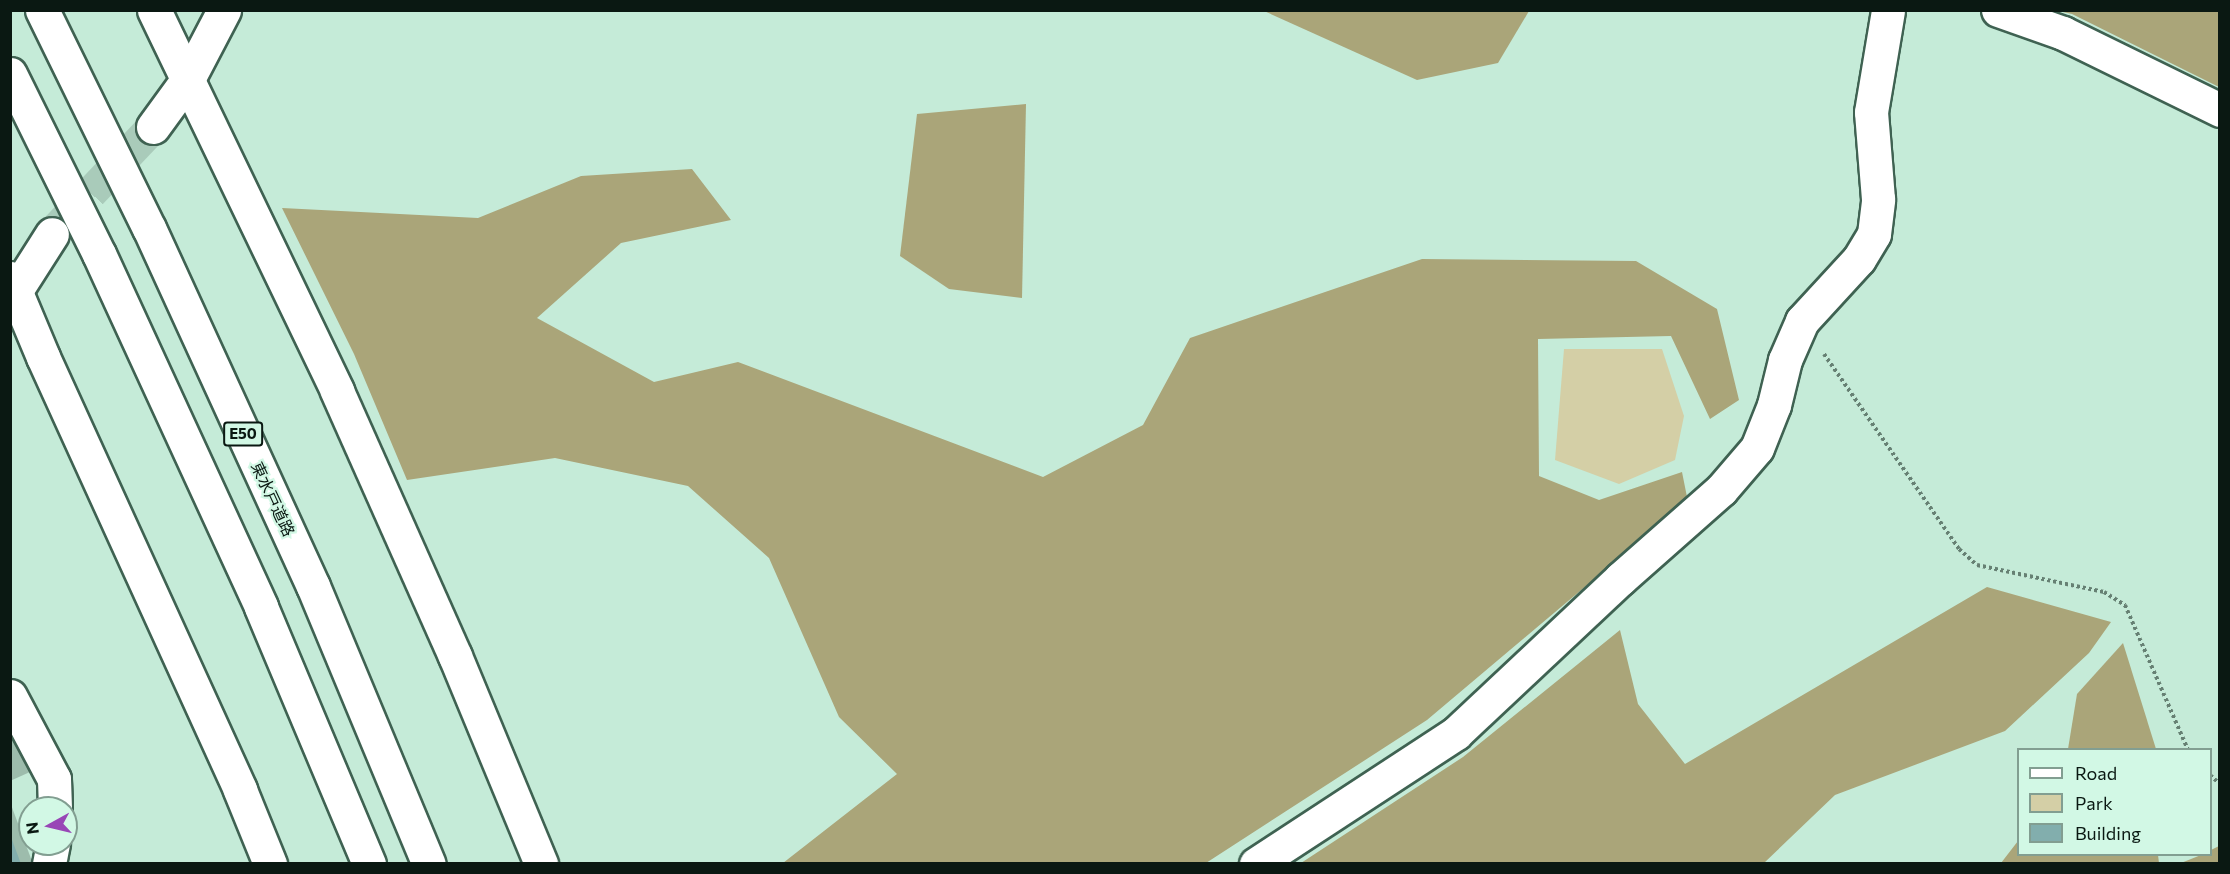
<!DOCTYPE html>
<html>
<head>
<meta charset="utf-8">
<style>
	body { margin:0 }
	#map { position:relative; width:2230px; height:874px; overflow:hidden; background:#c5ebd8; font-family:Commissioner,"Noto Sans JP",sans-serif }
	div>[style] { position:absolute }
	.green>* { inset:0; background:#d4cfa6 }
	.forest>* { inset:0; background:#aaa579 }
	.shadow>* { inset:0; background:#0003 }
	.building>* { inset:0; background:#82aead }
	.minor-tunnel>* { height:33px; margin-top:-16.5px; transform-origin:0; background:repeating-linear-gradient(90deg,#a9cbba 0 33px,transparent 0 49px) }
	.path>* { height:4px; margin-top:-2px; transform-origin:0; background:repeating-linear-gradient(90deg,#668073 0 3px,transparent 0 6px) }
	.roads { filter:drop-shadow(2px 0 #3f6252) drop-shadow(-2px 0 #3f6252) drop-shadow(0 2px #3f6252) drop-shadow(0 -2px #3f6252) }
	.minor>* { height:33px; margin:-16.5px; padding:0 16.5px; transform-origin:16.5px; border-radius:16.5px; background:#fff }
	.highway>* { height:33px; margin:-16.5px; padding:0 16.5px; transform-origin:16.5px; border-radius:16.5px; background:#fff }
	span { translate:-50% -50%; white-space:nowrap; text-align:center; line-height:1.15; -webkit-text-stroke:4.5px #d2f8e5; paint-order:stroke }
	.shield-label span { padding:2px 4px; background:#d2f8e5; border:2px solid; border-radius:4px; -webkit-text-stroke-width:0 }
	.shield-label { font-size:15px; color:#0a1812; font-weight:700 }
	.street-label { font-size:16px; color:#0a1812 }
	.frame { position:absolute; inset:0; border:12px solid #0a1812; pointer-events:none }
	.legend { position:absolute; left:2017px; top:748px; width:195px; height:108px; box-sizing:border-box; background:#d2f8e5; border:2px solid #829e91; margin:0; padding:8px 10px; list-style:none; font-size:18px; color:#0a1812 }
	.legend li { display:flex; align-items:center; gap:12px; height:30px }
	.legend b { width:30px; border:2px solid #829e91 }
	.north { position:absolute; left:18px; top:796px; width:60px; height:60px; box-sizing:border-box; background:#d2f8e5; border:2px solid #829e91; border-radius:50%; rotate:262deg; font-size:16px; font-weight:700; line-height:24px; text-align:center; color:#0a1812 }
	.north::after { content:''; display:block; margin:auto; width:21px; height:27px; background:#9846b6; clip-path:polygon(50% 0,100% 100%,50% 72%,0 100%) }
</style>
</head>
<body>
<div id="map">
	<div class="green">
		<div style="clip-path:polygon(1564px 349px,1662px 349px,1684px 416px,1675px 460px,1619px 484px,1555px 460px)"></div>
	</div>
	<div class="forest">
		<div style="clip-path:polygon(1264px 11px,1529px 10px,1529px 11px,1498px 63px,1417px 80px)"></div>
		<div style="clip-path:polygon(2058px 11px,2219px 11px,2219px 87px,2072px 14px)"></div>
		<div style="clip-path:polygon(1026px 104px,1022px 298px,949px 289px,900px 256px,917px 114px)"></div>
		<div style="clip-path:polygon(692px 169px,731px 220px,621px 243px,537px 318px,654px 382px,738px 362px,1043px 477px,1143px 425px,1190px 338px,1422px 259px,1636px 261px,1717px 309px,1739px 400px,1710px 419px,1671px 336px,1538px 339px,1539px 476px,1599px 500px,1682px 472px,1687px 497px,1599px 575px,1427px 720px,1206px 863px,783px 863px,897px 774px,839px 717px,769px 558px,688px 486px,555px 458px,407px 480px,354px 354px,282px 208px,478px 218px,581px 176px)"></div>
		<div style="clip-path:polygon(1987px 587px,2111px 622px,2089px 653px,2005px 731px,1835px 795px,1764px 863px,1301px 863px,1463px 757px,1620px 630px,1638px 704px,1685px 764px)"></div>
		<div style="clip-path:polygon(2123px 643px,2156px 749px,2068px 749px,2077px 694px)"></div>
		<div style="clip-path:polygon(2018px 841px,2018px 854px,2158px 855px,2159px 863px,2001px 863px)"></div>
		<div style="clip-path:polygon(2219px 846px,2219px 863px,2181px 863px,2201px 855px,2210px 854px,2211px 850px)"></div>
	</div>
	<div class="shadow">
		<div style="clip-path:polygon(10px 716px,30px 772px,10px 781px)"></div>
		<div style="clip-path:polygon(10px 802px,33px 864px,10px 864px)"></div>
	</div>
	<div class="building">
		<div style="clip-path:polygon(10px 837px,11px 837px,21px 864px,10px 864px)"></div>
	</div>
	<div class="minor-tunnel">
		<div style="left:57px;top:228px;width:139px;rotate:-46.5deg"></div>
	</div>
	<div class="path">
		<div style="left:1824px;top:354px;width:237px;rotate:55.3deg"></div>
		<div style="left:1959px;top:549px;width:24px;rotate:42deg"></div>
		<div style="left:1977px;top:565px;width:130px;rotate:12deg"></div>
		<div style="left:2104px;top:592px;width:25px;rotate:32deg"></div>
		<div style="left:2125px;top:605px;width:158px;rotate:66.5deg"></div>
		<div style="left:2210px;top:775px;width:13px;rotate:42deg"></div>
	</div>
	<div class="roads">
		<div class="minor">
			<div style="left:154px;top:10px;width:423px;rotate:64.3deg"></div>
			<div style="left:337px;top:391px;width:290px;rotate:66deg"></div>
			<div style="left:455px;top:656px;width:225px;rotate:67.5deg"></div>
			<div style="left:1998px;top:10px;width:69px;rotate:19.5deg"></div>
			<div style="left:2063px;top:33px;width:175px;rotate:26.1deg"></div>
			<div style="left:153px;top:127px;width:59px;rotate:-53.9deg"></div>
			<div style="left:188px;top:79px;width:78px;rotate:-62.4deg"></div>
			<div style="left:10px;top:278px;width:86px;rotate:67.3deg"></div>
			<div style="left:43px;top:357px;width:476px;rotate:65.5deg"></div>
			<div style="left:240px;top:790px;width:80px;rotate:67.9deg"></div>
			<div style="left:10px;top:300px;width:78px;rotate:-57.5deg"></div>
			<div style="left:10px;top:696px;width:94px;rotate:62.1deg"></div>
			<div style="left:54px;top:779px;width:29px;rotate:88deg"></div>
			<div style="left:49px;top:864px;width:20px;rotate:-79deg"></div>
			<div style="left:1256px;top:864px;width:239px;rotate:-33.2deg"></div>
			<div style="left:1456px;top:733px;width:225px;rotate:-43.2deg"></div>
			<div style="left:1620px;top:579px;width:135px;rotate:-41.4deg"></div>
			<div style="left:1721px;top:490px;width:55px;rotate:-49.4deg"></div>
			<div style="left:1757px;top:448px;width:46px;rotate:-68.4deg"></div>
			<div style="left:1774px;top:405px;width:46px;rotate:-76.3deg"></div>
			<div style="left:1785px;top:360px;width:43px;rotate:-66.4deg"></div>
			<div style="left:1802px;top:321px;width:84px;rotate:-47.4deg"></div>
			<div style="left:1859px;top:259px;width:29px;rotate:-59deg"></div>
			<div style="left:1874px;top:234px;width:35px;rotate:-83deg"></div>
			<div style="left:1878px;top:199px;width:87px;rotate:-94.6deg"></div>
			<div style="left:1871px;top:112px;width:103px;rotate:-80.5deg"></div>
		</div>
		<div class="highway">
			<div style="left:42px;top:10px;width:243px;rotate:63.9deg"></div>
			<div style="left:149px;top:228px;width:394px;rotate:65.4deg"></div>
			<div style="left:313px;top:586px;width:301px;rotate:67.4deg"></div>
			<div style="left:10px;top:74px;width:201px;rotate:63.7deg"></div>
			<div style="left:99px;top:254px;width:388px;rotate:65.3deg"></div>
			<div style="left:261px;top:607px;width:279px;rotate:67.2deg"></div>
		</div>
	</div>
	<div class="shield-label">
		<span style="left:243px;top:434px">E50</span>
	</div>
	<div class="street-label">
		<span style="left:273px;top:499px;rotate:65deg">東水戸道路</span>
	</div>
	<div class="frame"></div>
	<ul class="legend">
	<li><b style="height:8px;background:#fff"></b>Road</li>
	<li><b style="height:16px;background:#d4cfa6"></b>Park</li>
	<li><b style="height:16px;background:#82aead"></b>Building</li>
	</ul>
	<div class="north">N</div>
</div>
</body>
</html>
